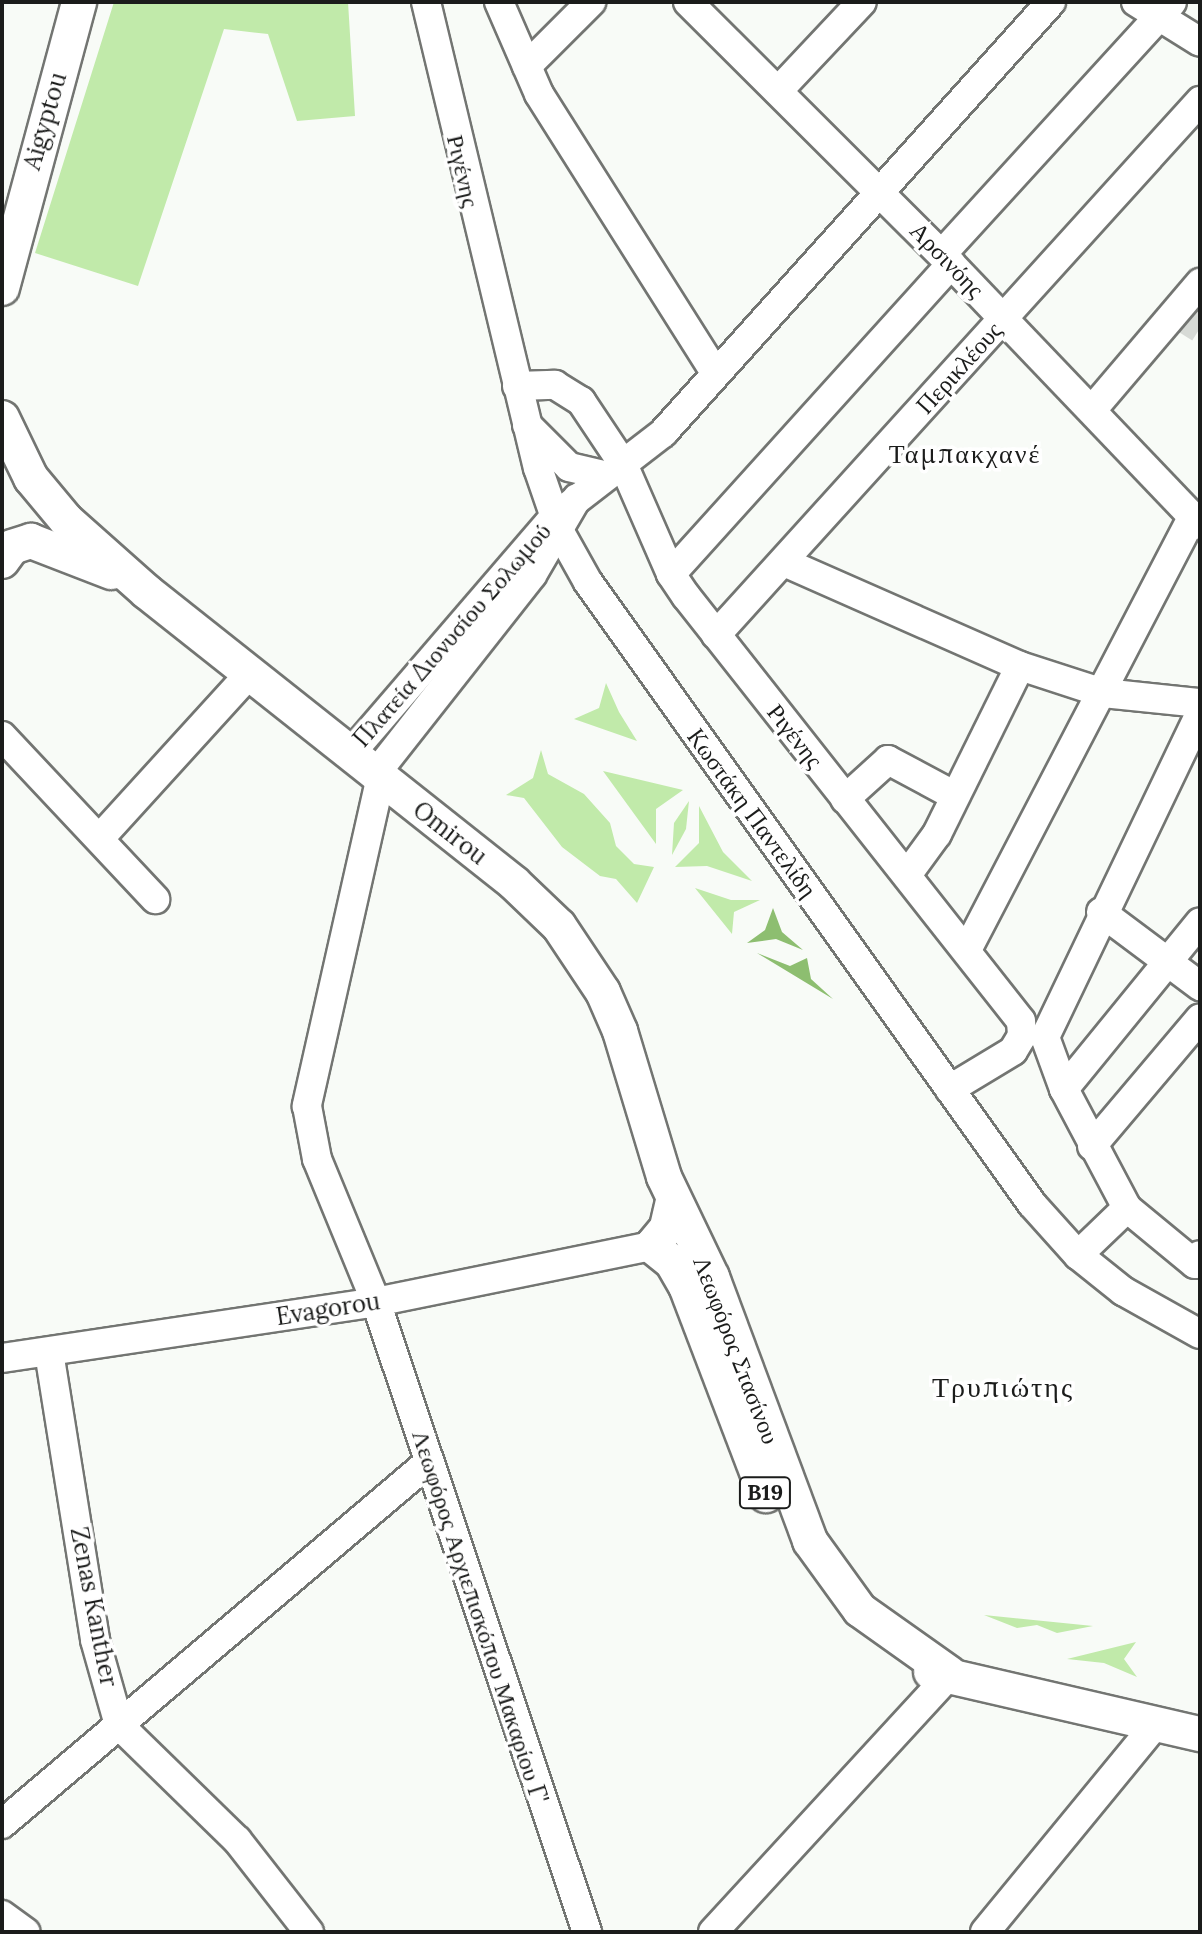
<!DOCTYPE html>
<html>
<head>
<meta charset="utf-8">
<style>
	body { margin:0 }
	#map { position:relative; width:1202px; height:1934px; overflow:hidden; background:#f8fbf7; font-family:Lora,serif }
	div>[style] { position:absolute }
	.green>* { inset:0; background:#c1eaaa }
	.water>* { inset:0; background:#8dbe70 }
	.minor-tunnel>* { height:28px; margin-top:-14px; transform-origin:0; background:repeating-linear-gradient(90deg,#d7dad6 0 28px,transparent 0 42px) }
	.roads { filter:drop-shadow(2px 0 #737572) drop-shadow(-2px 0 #737572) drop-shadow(0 2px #737572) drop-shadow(0 -2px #737572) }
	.minor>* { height:28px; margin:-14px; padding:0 14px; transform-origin:14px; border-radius:14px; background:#fff }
	.major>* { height:34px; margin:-17px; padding:0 17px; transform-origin:17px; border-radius:17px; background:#fff }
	span { translate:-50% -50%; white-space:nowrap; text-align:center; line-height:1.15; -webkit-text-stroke:7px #fff; paint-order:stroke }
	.shield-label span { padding:2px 6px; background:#fff; border:2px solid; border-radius:6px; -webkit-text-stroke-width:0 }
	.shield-label { font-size:22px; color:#1b1c1b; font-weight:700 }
	.street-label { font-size:24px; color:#1b1c1b }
	.neighbourhood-label { font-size:26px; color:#1b1c1b; letter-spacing:2px }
	.quarter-label { font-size:28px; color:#1b1c1b; letter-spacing:2px }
	.frame { position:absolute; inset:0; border:4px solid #1b1c1b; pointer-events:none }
</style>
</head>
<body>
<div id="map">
	<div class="green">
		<div style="clip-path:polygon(114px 2px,348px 2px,355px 116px,297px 121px,268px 34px,224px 29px,138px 286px,35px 253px)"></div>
		<div style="clip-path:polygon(606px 683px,619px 712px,637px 741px,574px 719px,599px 708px)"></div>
		<div style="clip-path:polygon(541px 750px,548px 774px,584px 794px,610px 823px,616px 846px,634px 864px,654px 867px,637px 903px,616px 879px,600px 876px,562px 847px,524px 798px,506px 795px,533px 778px)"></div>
		<div style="clip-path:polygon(603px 771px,683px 790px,656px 809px,656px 844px)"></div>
		<div style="clip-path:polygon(689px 801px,686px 829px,672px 855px,674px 823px)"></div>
		<div style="clip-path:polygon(699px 806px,723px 852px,752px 881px,707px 866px,675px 867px,699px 843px)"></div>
		<div style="clip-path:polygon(695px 888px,731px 900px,760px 900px,734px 912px,732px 934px)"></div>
		<div style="clip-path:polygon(984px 1615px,1093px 1626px,1057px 1633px,1037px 1625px,1017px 1628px)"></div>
		<div style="clip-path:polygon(1136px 1642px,1124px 1659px,1137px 1677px,1104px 1663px,1067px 1659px)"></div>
	</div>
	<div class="water">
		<div style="clip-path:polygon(773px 908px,782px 932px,803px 950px,776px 939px,747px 943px,765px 930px)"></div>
		<div style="clip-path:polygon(757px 953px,790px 966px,807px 958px,811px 979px,833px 999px)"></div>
	</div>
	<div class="minor-tunnel">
		<div style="left:1181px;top:317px;width:22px;rotate:32deg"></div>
	</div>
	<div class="roads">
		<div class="minor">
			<div style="left:426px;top:2px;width:479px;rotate:76.5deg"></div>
			<div style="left:538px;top:468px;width:68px;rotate:71deg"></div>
			<div style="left:560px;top:532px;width:57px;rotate:60.8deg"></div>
			<div style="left:588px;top:582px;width:764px;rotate:54.48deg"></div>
			<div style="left:1032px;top:1204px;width:69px;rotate:48deg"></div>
			<div style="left:1078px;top:1255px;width:58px;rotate:38.7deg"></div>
			<div style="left:1123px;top:1291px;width:88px;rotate:29.2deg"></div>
			<div style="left:499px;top:2px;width:100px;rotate:66.5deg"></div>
			<div style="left:539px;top:94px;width:328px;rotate:57.7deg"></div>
			<div style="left:688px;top:2px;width:371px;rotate:44.9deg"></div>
			<div style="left:951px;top:264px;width:361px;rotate:46.3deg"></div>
			<div style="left:1136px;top:2px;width:75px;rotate:32deg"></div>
			<div style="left:527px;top:66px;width:91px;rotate:-45deg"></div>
			<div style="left:778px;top:91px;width:122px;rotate:-46.7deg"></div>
			<div style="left:942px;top:254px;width:341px;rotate:-47.6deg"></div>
			<div style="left:517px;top:386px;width:38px;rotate:-2deg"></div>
			<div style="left:555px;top:385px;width:31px;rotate:32deg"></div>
			<div style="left:581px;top:401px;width:76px;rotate:56.3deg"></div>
			<div style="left:623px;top:464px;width:120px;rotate:66.4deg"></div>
			<div style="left:671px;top:574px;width:27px;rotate:56deg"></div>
			<div style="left:686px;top:596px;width:541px;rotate:51.75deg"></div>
			<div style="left:1021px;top:1021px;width:15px;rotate:86deg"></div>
			<div style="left:1022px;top:1036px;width:17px;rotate:121deg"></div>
			<div style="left:1013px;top:1051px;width:74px;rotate:148.9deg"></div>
			<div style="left:1092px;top:410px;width:167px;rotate:-49.6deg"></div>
			<div style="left:527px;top:425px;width:59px;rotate:45deg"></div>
			<div style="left:569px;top:467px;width:36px;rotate:13deg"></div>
			<div style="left:577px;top:498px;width:89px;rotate:120.3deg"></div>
			<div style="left:532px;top:575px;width:239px;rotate:128.2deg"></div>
			<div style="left:384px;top:763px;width:352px;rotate:102.7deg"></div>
			<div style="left:307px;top:1106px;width:54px;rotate:79.3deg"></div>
			<div style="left:317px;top:1159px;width:155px;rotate:67.6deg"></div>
			<div style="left:376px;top:1302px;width:664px;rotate:71.48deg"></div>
			<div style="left:784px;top:562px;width:258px;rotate:23.8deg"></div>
			<div style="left:1020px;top:666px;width:87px;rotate:18deg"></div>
			<div style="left:1103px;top:693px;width:98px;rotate:5.9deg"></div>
			<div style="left:671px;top:574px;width:418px;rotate:-47.9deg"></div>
			<div style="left:716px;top:635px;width:721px;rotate:-47.81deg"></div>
			<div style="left:2px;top:736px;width:224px;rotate:46.8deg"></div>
			<div style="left:351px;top:753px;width:311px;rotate:-49.3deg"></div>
			<div style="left:554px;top:517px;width:138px;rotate:-37.6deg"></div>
			<div style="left:663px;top:433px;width:580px;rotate:-48.01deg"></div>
			<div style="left:845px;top:799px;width:58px;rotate:-42.2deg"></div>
			<div style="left:888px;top:760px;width:76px;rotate:28.2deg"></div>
			<div style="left:100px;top:838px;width:222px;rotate:-47.7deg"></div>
			<div style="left:907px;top:875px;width:51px;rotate:-53.8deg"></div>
			<div style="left:937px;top:834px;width:187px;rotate:-63.7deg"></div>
			<div style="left:1101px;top:912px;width:124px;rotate:36.8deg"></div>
			<div style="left:968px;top:948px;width:486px;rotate:-62.5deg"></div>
			<div style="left:1045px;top:1037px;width:359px;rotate:-64.4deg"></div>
			<div style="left:1045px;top:1037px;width:55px;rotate:69.9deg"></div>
			<div style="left:1064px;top:1089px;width:135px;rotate:62.1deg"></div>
			<div style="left:1127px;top:1208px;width:88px;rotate:39.5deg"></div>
			<div style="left:1195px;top:1264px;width:10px;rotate:-61deg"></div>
			<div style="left:1064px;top:1089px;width:215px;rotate:-50.8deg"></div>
			<div style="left:1092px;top:1146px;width:167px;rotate:-49.8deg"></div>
			<div style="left:1078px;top:1255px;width:68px;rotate:-43.8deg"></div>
			<div style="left:49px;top:1352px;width:292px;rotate:80.9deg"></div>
			<div style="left:95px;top:1640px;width:88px;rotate:74.2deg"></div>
			<div style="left:119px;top:1725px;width:165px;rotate:44.3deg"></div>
			<div style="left:237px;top:1840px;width:117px;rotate:52deg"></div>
			<div style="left:2px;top:1358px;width:378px;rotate:-8.5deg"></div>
			<div style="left:376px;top:1302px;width:282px;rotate:-11.5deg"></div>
			<div style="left:2px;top:1824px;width:560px;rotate:-40.29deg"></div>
			<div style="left:2px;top:1915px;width:29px;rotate:36deg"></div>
			<div style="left:713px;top:1932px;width:350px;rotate:-47.4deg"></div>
			<div style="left:985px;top:1932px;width:269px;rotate:-50.6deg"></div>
		</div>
		<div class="major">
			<div style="left:2px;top:288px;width:296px;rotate:-74.9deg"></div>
			<div style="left:2px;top:418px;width:67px;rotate:64.2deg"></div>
			<div style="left:31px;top:478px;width:55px;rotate:50.2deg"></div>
			<div style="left:66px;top:520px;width:108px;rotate:41.6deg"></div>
			<div style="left:147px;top:592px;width:468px;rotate:38.4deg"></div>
			<div style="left:514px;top:883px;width:62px;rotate:43.7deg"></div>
			<div style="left:559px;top:926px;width:79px;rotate:56.3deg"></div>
			<div style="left:603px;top:992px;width:43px;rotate:66.4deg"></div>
			<div style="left:620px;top:1031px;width:152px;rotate:73.2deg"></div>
			<div style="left:664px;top:1177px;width:111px;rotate:64.4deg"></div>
			<div style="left:712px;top:1277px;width:282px;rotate:69.6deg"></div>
			<div style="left:810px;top:1541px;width:85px;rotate:54.1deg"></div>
			<div style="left:860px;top:1610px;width:110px;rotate:35.4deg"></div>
			<div style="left:2px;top:561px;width:17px;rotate:-54deg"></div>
			<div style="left:12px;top:547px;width:20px;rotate:-18deg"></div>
			<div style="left:31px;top:541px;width:86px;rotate:21.2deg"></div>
			<div style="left:673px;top:1201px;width:28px;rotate:103deg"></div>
			<div style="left:667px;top:1228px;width:23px;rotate:130deg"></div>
			<div style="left:652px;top:1246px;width:26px;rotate:39deg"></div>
			<div style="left:672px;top:1262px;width:28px;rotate:60deg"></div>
			<div style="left:686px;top:1286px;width:224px;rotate:69.1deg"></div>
			<div style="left:931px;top:1672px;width:276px;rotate:13deg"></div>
		</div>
	</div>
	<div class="shield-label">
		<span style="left:765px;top:1493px">B19</span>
	</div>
	<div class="street-label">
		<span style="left:45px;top:121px;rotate:-74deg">Aigyptou</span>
		<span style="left:463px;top:171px;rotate:77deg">Ριγένης</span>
		<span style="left:947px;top:260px;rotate:46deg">Αρσινόης</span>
		<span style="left:959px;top:368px;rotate:-48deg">Περικλέους</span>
		<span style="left:452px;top:635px;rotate:-49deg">Πλατεία Διονυσίου Σολωμού</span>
		<span style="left:795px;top:736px;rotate:52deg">Ριγένης</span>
		<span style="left:752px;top:813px;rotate:54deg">Kωστάκη Παντελίδη</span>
		<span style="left:450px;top:833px;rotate:38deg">Omirou</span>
		<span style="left:328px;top:1309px;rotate:-9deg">Evagorou</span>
		<span style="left:736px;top:1350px;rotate:69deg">Λεωφόρος Στασίνου</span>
		<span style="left:94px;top:1607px;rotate:79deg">Zenas Kanther</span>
		<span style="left:480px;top:1617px;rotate:72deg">Λεωφόρος Αρχιεπισκόπου Μακαρίου Γ'</span>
	</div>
	<div class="neighbourhood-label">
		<span style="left:965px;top:454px">Ταμπακχανέ</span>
	</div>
	<div class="quarter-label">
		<span style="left:1003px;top:1387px">Τρυπιώτης</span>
	</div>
	<div class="frame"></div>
</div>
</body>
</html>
